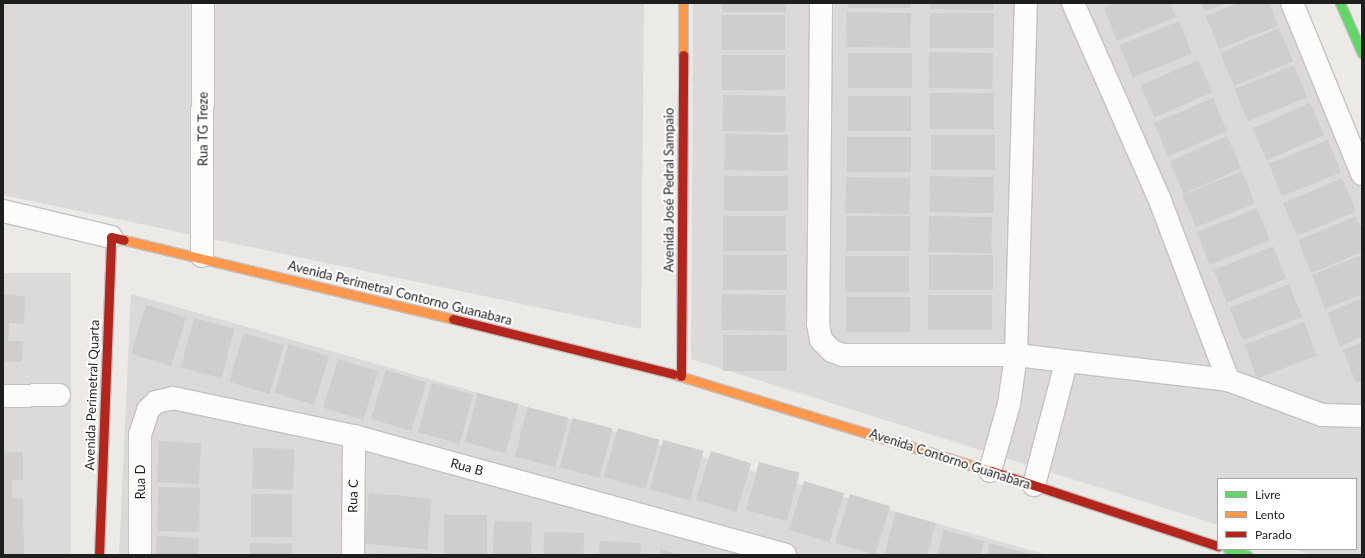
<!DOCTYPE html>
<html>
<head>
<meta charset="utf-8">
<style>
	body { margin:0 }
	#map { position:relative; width:1365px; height:558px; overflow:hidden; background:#eceae7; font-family:Lato,sans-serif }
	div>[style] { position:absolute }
	.residential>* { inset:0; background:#dbdad8; transform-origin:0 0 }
	.building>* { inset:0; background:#d0cecc; transform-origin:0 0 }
	.roads { filter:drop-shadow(1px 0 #c3c2c1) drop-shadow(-1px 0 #c3c2c1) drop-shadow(0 1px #c3c2c1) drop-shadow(0 -1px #c3c2c1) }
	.street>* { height:22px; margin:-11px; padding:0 11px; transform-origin:11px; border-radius:11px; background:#fcfcfb }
	.fast>* { height:9px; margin:-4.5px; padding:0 4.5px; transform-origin:4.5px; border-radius:4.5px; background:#63d668 }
	.slow>* { height:9px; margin:-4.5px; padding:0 4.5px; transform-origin:4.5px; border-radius:4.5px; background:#ff974d }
	.jam>* { height:9px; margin:-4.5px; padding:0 4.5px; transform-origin:4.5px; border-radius:4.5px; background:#b3261e }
	span { translate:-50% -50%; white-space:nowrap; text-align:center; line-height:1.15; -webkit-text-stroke:4px #fff; paint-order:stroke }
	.street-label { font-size:13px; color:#1e1e1e }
	.frame { position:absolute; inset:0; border:4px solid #1e1e1e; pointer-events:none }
	.legend { position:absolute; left:1217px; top:478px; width:140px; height:72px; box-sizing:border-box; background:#fff; border:1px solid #a5a5a5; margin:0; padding:5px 7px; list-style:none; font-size:12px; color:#1e1e1e }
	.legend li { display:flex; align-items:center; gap:8px; height:20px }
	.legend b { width:20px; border:1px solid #a5a5a5 }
</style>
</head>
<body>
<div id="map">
	<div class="residential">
		<div style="clip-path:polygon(3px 3px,644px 3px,641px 329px,3px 195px)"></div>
		<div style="clip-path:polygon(693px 3px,1300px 3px,1362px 158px,1362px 555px,1312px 555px,1293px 549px,1356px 549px,1356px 479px,1218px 479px,1218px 525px,691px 359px)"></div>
		<div style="left:3px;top:273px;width:68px;height:282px"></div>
		<div style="clip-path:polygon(131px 294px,1047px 555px,119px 555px)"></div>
	</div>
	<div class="building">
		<div style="left:722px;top:3px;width:64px;height:9px"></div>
		<div style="left:848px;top:3px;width:63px;height:5px"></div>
		<div style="clip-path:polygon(930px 3px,993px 3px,993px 10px,930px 9px)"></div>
		<div style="clip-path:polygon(1115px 3px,1170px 3px,1176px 17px,1117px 41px,1104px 8px)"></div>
		<div style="clip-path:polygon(1201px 3px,1226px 3px,1205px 12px)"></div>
		<div style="clip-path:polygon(1239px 3px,1269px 3px,1278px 26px,1219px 49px,1206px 16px)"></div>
		<div style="left:847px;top:12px;width:64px;height:35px;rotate:1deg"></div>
		<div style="left:930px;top:13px;width:64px;height:35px"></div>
		<div style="left:722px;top:15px;width:63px;height:35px"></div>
		<div style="left:1179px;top:21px;width:35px;height:64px;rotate:68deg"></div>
		<div style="left:1279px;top:28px;width:36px;height:64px;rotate:67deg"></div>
		<div style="left:929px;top:52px;width:64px;height:36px;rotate:1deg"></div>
		<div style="left:848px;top:53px;width:64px;height:35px"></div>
		<div style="left:722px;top:55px;width:63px;height:35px"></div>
		<div style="left:1198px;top:60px;width:35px;height:63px;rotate:66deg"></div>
		<div style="left:1294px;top:65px;width:35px;height:64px;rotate:68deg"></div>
		<div style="left:930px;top:93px;width:64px;height:36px"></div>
		<div style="left:723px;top:95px;width:63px;height:36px;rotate:1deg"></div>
		<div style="left:848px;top:96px;width:63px;height:35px"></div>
		<div style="left:1213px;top:98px;width:36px;height:64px;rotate:67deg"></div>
		<div style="left:1310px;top:103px;width:35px;height:63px;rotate:66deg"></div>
		<div style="left:725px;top:134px;width:63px;height:36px;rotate:1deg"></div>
		<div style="left:931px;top:135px;width:64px;height:35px"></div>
		<div style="left:1227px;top:136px;width:35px;height:63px;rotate:66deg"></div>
		<div style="left:847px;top:137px;width:64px;height:35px"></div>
		<div style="left:1328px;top:140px;width:35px;height:64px;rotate:68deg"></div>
		<div style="left:1242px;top:171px;width:35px;height:64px;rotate:68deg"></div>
		<div style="left:724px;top:176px;width:64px;height:35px"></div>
		<div style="left:930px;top:176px;width:64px;height:36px;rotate:1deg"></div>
		<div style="left:846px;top:177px;width:64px;height:36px;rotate:1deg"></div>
		<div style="left:1342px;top:178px;width:36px;height:64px;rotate:67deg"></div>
		<div style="left:1257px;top:208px;width:35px;height:65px;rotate:68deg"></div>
		<div style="left:723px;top:216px;width:63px;height:35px"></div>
		<div style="left:846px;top:216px;width:64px;height:35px"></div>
		<div style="left:929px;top:216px;width:63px;height:36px;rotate:1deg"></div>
		<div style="clip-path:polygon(1356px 216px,1362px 229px,1362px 252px,1311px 273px,1298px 240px)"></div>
		<div style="left:1273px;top:246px;width:35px;height:64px;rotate:68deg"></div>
		<div style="left:723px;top:255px;width:64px;height:35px"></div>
		<div style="left:929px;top:255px;width:64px;height:35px"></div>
		<div style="clip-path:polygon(1362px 255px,1362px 294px,1325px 309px,1312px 275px)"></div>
		<div style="left:845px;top:256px;width:64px;height:36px"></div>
		<div style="left:1289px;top:284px;width:35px;height:64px;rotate:68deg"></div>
		<div style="left:722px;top:294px;width:64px;height:36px;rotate:1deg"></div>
		<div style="clip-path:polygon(3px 295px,25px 296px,24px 324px,9px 323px,8px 341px,23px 341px,22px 362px,3px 361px)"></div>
		<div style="left:928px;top:295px;width:64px;height:35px"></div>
		<div style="left:846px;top:297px;width:64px;height:35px"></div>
		<div style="clip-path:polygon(1362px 298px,1362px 337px,1340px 346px,1327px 313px)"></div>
		<div style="left:146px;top:305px;width:42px;height:51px;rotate:17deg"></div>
		<div style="left:194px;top:318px;width:42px;height:51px;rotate:15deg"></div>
		<div style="left:1304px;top:322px;width:36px;height:64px;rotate:69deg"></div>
		<div style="left:244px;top:333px;width:42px;height:51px;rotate:17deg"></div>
		<div style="left:723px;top:335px;width:64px;height:36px"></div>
		<div style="clip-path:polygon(1362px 342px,1362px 381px,1356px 383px,1343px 350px)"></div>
		<div style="left:289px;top:344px;width:42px;height:51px;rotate:17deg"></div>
		<div style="left:338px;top:359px;width:42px;height:51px;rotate:17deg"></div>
		<div style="left:386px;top:370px;width:42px;height:51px;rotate:17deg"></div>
		<div style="left:432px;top:383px;width:43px;height:51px;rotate:16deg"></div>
		<div style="left:478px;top:393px;width:42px;height:51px;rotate:15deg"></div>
		<div style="left:528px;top:407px;width:42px;height:51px;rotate:15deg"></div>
		<div style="left:573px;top:418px;width:41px;height:51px;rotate:15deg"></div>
		<div style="left:618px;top:428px;width:43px;height:51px;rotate:16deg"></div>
		<div style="left:663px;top:440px;width:42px;height:51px;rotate:15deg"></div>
		<div style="left:159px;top:441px;width:42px;height:41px;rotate:3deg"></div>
		<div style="left:253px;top:448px;width:41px;height:41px;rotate:1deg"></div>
		<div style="left:711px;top:451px;width:42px;height:51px;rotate:17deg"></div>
		<div style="clip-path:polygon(23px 452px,23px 480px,12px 480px,12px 498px,23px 498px,24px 554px,3px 555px,3px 453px)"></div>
		<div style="left:759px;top:462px;width:42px;height:50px;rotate:15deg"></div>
		<div style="left:804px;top:481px;width:42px;height:51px;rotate:17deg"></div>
		<div style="left:158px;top:487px;width:42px;height:44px;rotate:1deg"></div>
		<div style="left:369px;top:493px;width:63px;height:51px;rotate:5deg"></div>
		<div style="left:251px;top:494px;width:41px;height:43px"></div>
		<div style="left:850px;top:494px;width:42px;height:51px;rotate:17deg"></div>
		<div style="clip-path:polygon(896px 512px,936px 523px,927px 555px,884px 555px)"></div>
		<div style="left:444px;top:515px;width:43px;height:40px"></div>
		<div style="left:494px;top:521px;width:38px;height:34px;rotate:2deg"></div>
		<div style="clip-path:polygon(944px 530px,984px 541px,980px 555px,937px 555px)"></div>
		<div style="left:544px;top:532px;width:40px;height:23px;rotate:1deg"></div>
		<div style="left:157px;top:536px;width:42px;height:19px;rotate:3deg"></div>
		<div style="clip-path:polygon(600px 541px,641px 543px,640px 555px,599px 555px)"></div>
		<div style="left:250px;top:543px;width:42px;height:12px;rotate:1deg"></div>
		<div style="clip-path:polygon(990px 543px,1032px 555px,987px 555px)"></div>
		<div style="clip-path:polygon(660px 549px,679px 555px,660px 555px)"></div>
		<div style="clip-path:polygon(430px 553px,430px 555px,367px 555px,367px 554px)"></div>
	</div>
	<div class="roads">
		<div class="street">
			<div style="left:821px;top:3px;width:321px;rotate:90.5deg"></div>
			<div style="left:818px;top:324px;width:16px;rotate:79deg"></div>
			<div style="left:821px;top:340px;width:16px;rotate:45deg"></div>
			<div style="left:832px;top:351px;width:12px;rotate:20deg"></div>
			<div style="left:843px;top:355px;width:173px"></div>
			<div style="left:1016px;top:355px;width:213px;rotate:6.7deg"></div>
			<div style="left:1228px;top:380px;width:100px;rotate:20.4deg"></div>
			<div style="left:1322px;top:415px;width:40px;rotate:1.4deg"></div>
			<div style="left:1073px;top:3px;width:213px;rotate:66.2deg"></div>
			<div style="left:1159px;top:198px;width:195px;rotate:69.2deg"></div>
			<div style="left:1292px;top:3px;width:185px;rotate:67.7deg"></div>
			<div style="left:3px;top:211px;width:111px;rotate:13.5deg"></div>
			<div style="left:202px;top:256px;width:253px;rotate:-89.8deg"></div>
			<div style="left:3px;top:396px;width:56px;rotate:-1deg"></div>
			<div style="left:990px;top:471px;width:70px;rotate:-74.2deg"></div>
			<div style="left:1009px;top:404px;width:49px;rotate:-81.9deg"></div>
			<div style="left:1016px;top:355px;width:352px;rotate:-88.4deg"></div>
			<div style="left:1034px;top:485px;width:126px;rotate:-75.3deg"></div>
			<div style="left:140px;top:555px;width:120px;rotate:-90deg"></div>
			<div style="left:140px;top:435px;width:26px;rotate:-72deg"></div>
			<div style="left:148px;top:410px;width:11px;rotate:-45deg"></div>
			<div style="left:156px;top:402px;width:17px;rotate:-13deg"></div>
			<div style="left:173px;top:398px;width:185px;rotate:11.9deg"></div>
			<div style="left:354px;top:436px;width:447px;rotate:15.4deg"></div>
			<div style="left:353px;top:555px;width:119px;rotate:-89.5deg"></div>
		</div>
		<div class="fast">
			<div style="left:1340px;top:3px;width:55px;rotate:66.3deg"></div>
			<div style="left:1228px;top:549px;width:20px;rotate:18deg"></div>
		</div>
		<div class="slow">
			<div style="left:683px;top:55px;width:52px;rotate:-90deg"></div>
			<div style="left:124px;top:240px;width:338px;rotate:13.5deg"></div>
			<div style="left:673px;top:374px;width:332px;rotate:17deg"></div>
		</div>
		<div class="jam">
			<div style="left:453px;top:319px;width:227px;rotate:14deg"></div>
			<div style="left:681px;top:376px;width:321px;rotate:-89.6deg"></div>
			<div style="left:991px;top:471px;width:239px;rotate:18.3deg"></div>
			<div style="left:99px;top:555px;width:318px;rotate:-87.8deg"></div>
			<div style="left:111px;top:237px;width:13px;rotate:13deg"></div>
		</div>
	</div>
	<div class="street-label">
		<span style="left:203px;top:129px;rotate:-90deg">Rua TG Treze</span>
		<span style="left:669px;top:190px;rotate:-90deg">Avenida José Pedral Sampaio</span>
		<span style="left:400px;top:293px;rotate:14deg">Avenida Perimetral Contorno Guanabara</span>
		<span style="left:92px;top:395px;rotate:-88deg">Avenida Perimetral Quarta</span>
		<span style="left:950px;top:459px;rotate:18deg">Avenida Contorno Guanabara</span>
		<span style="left:467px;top:467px;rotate:15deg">Rua B</span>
		<span style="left:140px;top:482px;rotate:-90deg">Rua D</span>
		<span style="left:353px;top:496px;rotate:-89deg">Rua C</span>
	</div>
	<div class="frame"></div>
	<ul class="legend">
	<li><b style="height:5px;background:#63d668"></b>Livre</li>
	<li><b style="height:5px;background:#ff974d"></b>Lento</li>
	<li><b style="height:5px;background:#b3261e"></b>Parado</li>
	</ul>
</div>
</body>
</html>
